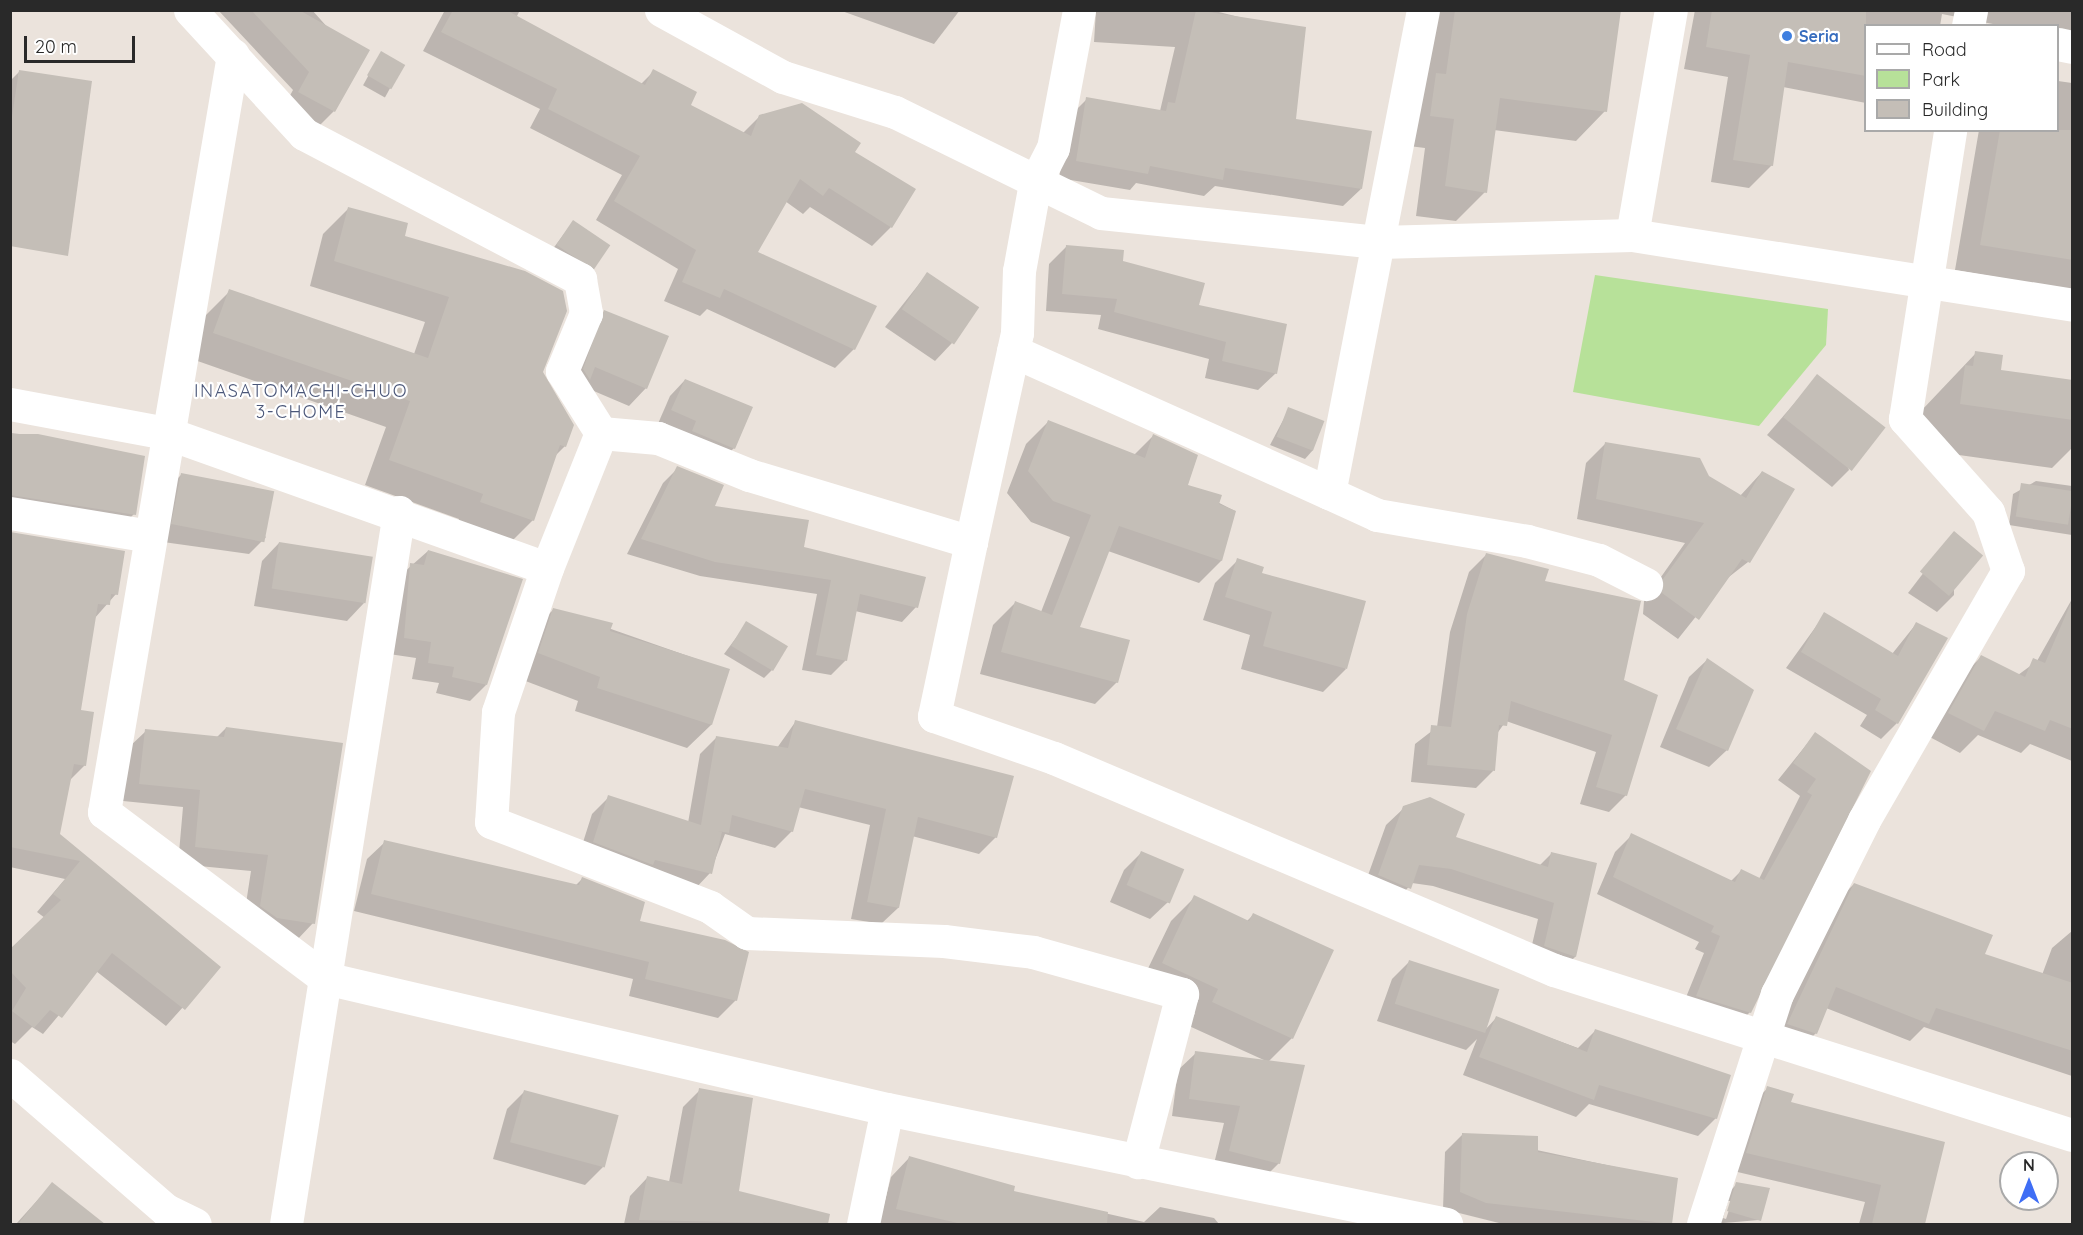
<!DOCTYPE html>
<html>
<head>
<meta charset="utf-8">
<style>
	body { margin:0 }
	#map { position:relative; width:2083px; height:1235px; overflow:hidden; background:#ebe3dc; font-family:Quicksand,sans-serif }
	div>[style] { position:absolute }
	.green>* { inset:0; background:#b7e199 }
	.shadow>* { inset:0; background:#0003; transform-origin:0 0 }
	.building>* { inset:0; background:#c4beb7; transform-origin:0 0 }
	.minor>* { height:33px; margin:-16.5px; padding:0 16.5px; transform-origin:16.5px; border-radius:16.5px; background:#fff }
	.dots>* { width:16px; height:16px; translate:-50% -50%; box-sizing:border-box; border:3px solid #fff; border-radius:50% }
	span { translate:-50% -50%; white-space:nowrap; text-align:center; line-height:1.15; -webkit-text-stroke:4.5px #fff; paint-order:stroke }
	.shop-label { font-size:16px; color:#366cbe; font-weight:700 }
	.left { translate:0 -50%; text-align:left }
	.neighbourhood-label { font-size:18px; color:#4b5779; letter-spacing:1.5px }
	.frame { position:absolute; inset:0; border:12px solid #292929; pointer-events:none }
	.legend { position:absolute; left:1864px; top:24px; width:195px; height:108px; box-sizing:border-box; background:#fff; border:2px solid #a9a9a9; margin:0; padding:8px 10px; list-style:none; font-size:18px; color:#292929 }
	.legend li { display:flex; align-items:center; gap:12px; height:30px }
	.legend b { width:30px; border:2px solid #a9a9a9 }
	.north { position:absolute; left:1999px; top:1151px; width:60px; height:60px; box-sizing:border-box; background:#fff; border:2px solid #a9a9a9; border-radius:50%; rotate:0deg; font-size:16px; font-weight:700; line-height:24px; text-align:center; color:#292929 }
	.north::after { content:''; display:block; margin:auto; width:21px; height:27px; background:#3f6ef5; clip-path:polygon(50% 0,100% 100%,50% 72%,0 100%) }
	.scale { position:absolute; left:24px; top:36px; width:111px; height:27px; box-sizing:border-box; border:3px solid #292929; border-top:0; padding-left:8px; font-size:18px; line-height:21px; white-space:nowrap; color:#292929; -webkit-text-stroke:4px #fff; paint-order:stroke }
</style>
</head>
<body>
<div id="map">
	<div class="green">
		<div style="clip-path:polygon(1595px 275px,1828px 309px,1826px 345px,1759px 426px,1573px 392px)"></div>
	</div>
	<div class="shadow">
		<div style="clip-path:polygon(218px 10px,312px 10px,329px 29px,368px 50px,334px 111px,316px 129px,282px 110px,293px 90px)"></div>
		<div style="clip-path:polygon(445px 10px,520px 10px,516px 18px,640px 85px,654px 71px,688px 105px,743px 133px,760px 116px,853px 152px,891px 227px,872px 246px,810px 207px,803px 214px,785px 201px,756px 253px,854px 349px,835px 368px,707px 309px,700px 316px,664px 301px,678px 269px,596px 220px,622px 175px,530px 128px,540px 109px,423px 51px)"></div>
		<div style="clip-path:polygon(839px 10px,960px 10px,934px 44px)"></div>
		<div style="clip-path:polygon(1096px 10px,1211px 10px,1243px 18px,1295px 120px,1361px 189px,1343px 206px,1215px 186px,1204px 196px,1136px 183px,1130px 190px,1059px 178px,1070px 116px,1087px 99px,1160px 111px,1175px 47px,1094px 42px)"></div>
		<div style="clip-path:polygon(1430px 10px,1619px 10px,1605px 111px,1576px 141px,1494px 130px,1485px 192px,1456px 221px,1416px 216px,1425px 148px,1401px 145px)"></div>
		<div style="clip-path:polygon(1695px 10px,2072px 10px,2072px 38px,2058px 35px,2058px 26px,2003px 26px,1942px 14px,1940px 26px,1866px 26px,1866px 103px,1783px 87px,1772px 165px,1749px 188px,1711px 182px,1728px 77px,1684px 69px)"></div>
		<div style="left:381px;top:53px;width:25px;height:37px;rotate:29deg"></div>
		<div style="clip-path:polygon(19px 72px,10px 195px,10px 81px)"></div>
		<div style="clip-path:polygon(2058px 81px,2072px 83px,2072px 290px,1955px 270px,1979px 130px,2058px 130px)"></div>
		<div style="clip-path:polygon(348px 209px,403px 237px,565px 446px,555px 456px,533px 520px,508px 545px,456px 527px,459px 519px,365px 485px,386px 427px,189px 358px,205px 316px,230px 291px,414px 354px,425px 322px,310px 286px,323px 234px)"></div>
		<div style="clip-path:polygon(573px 222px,608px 246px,585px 275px,549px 254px)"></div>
		<div style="clip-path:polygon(1066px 247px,1122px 262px,1197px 306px,1276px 373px,1258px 390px,1205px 378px,1209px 359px,1098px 329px,1101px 315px,1046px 311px,1049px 264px)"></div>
		<div style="clip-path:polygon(927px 274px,952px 343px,935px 361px,885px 327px)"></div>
		<div style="clip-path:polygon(605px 311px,646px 388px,629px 406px,582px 386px,572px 396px,587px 329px)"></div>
		<div style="clip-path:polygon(1976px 353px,1999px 371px,2072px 382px,2072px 448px,2052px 468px,1916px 449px,1921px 411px)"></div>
		<div style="clip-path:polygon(1818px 376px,1849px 470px,1832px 487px,1767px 435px)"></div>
		<div style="clip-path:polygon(685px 380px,734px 448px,718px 464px,657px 426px,670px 396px)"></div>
		<div style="clip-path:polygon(1289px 409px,1313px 450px,1305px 459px,1270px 445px)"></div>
		<div style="clip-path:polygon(1048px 422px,1134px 455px,1153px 436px,1186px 486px,1235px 511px,1221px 561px,1199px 583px,1108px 551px,1078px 628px,1117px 682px,1095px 704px,980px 674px,993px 625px,1015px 603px,1041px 612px,1070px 537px,1031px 522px,1007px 493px,1026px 444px)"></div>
		<div style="clip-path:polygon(10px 433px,38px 436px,134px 514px,117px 531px,10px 514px)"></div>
		<div style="clip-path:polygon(1606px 443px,1707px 477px,1740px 496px,1762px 472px,1793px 489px,1748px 562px,1725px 580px,1678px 639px,1643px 614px,1644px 601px,1685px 543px,1577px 519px,1586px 463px)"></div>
		<div style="clip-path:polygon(678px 468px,713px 507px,916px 607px,902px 622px,855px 611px,846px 660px,831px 675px,802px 670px,817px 594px,700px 576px,627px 554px,663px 483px)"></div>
		<div style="clip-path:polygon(181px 475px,266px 537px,249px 554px,156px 541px,164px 492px)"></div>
		<div style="clip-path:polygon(2036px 481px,2072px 486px,2072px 535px,2009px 525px,2013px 494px)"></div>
		<div style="clip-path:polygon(1954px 533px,1954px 595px,1937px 612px,1908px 593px)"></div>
		<div style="clip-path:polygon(10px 534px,116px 594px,94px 619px,80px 711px,85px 765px,69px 781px,58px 835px,219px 967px,166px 1026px,96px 971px,43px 1034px,32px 1027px,15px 1044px,10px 1041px,10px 951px,45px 918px,37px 912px,65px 879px,10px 867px)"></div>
		<div style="clip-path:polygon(279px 543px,364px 603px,347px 621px,254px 606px,262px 561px)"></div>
		<div style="clip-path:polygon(428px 551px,486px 685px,470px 701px,436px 693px,439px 683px,412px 679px,416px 658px,389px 654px,394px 581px)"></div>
		<div style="clip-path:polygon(1486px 555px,1622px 681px,1626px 795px,1609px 812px,1580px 804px,1596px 752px,1506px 721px,1496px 735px,1493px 771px,1476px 788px,1411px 782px,1415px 744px,1437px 727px,1450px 632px,1469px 572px)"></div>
		<div style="clip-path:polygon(1238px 560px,1260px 574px,1346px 669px,1323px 692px,1241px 669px,1250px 635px,1203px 620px,1215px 583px)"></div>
		<div style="clip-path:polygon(2072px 599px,2072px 761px,2030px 744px,2021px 753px,1978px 735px,1960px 753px,1926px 735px,1959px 679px,1981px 657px,2018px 675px,2037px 661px)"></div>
		<div style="clip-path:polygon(554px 609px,728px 670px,711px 725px,687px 748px,575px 711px,578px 701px,515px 677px,530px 633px)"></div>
		<div style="clip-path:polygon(1825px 614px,1892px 654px,1916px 624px,1897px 723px,1881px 739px,1860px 726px,1867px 715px,1786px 668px)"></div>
		<div style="clip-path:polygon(747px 623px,772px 670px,764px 678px,724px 654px)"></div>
		<div style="clip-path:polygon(1707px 660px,1727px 750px,1709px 767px,1660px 747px,1689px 677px)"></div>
		<div style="clip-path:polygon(796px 721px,996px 837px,979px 854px,912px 836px,898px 908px,881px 924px,851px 919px,870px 825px,798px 807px,792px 831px,775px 848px,725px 834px,710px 873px,694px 890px,578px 858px,592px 814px,609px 797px,688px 823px,700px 754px,717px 737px,777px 748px)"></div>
		<div style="clip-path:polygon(226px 728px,313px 923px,296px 941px,243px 923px,251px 871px,178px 864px,183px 807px,123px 801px,128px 748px,146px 731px,216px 738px)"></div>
		<div style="clip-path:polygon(1815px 734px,1869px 771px,1750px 1012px,1733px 1029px,1680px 1012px,1704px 953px,1695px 949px,1699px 942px,1597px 894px,1615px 852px,1632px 835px,1731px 881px,1741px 871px,1759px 879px,1800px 796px,1778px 780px)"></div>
		<div style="clip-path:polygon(1404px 808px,1454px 838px,1539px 866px,1552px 853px,1595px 864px,1575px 957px,1558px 973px,1528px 962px,1538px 919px,1433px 886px,1412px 883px,1393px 905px,1362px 892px,1386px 825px)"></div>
		<div style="clip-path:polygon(385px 842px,575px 886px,582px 879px,736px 1000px,718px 1018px,629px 996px,633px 979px,354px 911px,367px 859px)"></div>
		<div style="clip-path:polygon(1142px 852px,1168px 902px,1150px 919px,1110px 902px,1124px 870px)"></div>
		<div style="clip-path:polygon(1854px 884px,1983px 955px,2042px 975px,2052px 948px,2072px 931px,2072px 1076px,1924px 1027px,1910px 1041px,1826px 1008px,1816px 1033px,1798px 1051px,1770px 1042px,1836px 902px)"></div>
		<div style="clip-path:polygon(1195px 897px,1246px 922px,1254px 914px,1292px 1038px,1268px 1062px,1279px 1163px,1262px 1180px,1213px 1168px,1224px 1123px,1172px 1116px,1178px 1070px,1196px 1053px,1266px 1061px,1189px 1026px,1195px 1013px,1139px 987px,1171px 921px)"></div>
		<div style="clip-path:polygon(1409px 962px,1485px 1030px,1496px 1018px,1578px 1048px,1595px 1031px,1716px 1118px,1698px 1136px,1589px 1104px,1576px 1117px,1463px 1075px,1477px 1039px,1466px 1050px,1377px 1021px,1392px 979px)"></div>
		<div style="clip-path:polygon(1768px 1088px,1789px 1103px,1943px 1143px,1924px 1224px,1859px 1224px,1865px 1202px,1729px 1170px,1750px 1105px)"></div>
		<div style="clip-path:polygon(700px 1090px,737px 1192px,817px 1213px,814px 1224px,624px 1224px,630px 1196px,647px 1178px,669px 1182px,683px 1107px)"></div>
		<div style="clip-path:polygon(524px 1092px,603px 1167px,585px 1185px,493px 1159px,507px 1109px)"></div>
		<div style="clip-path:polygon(1463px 1134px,1676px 1180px,1670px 1224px,1503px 1224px,1443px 1209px,1445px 1152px)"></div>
		<div style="clip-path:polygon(909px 1158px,1012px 1192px,1144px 1222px,1160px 1207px,1214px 1218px,1219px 1224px,879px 1224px,891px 1177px)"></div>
		<div style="clip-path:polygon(52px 1184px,96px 1219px,92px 1224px,16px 1224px)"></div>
		<div style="clip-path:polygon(evenodd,1737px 1184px,1759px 1220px,1712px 1224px,1719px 1202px,1737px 1184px,1728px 1201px,1732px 1201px,1726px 1219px,1723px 1218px,1728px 1201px)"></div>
	</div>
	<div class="building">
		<div style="clip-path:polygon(251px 10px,299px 10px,370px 50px,335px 112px,298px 92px,309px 72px)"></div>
		<div style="clip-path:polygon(453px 10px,506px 10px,645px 85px,653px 69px,697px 92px,691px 105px,751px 136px,759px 115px,802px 103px,861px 143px,855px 152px,916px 189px,892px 228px,829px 188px,823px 196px,800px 179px,758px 252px,877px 306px,855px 350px,724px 289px,720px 298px,682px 282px,696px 250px,614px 201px,640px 156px,548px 109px,557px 89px,441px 32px)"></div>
		<div style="clip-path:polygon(1196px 10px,1306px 27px,1296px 119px,1372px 131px,1362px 189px,1225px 168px,1223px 180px,1150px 166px,1148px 174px,1076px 161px,1086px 97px,1166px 111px,1168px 102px,1175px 103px)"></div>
		<div style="clip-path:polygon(1455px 10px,1621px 10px,1607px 112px,1500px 98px,1487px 193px,1445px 186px,1454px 119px,1430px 116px,1436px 73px,1446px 74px)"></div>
		<div style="clip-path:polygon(1712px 10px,1866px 10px,1866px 76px,1788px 62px,1773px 166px,1733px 160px,1750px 55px,1706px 47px)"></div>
		<div style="left:381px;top:51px;width:28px;height:28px;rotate:30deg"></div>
		<div style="clip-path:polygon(19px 70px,92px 81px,68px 256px,10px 246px,10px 130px)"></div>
		<div style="clip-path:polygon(2000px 130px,2073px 130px,2073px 260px,1980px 245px)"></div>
		<div style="clip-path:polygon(348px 207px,408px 223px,405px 236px,525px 271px,563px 291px,567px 311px,543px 372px,574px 425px,566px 447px,560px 445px,534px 521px,480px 502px,483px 494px,389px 460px,410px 401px,213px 333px,229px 289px,428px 358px,449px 297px,334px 261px)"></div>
		<div style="left:573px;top:220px;width:45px;height:30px;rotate:34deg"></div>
		<div style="clip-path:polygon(1066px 245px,1124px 250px,1123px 261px,1205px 283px,1199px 305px,1287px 324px,1277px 374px,1222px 361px,1226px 342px,1114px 312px,1117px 299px,1062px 294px)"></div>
		<div style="left:927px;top:272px;width:63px;height:45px;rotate:34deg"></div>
		<div style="clip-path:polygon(604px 310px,669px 336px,647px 389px,595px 367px,590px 380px,583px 369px)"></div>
		<div style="clip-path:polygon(1975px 351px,2003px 355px,2001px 370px,2073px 380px,2073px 420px,1960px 404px,1965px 365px,1973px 366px)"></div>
		<div style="left:1817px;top:374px;width:87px;height:55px;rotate:38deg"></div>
		<div style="clip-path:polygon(685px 379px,753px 407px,735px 449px,692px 431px,696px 421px,671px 410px)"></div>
		<div style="left:1288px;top:407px;width:39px;height:32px;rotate:21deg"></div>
		<div style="clip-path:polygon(1048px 420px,1145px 458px,1153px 434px,1198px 455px,1188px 485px,1222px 495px,1219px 504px,1236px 511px,1222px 561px,1119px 526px,1080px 627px,1130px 640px,1118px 683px,1001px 652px,1015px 601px,1052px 615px,1091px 515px,1053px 501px,1028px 471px)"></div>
		<div style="clip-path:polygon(10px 434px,38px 434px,145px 456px,136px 515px,10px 495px)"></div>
		<div style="clip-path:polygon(1605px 442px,1700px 458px,1709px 476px,1746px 498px,1762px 471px,1795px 489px,1750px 563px,1742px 559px,1699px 620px,1662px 593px,1663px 579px,1704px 523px,1596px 499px)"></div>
		<div style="clip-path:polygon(677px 466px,724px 485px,715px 506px,809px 520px,804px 547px,926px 577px,918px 608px,860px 594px,847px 661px,816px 655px,831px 580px,715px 562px,641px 539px)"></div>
		<div style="left:181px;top:473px;width:95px;height:52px;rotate:11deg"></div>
		<div style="left:2021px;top:483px;width:53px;height:34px;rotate:9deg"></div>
		<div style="left:1954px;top:531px;width:38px;height:53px;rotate:40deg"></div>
		<div style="clip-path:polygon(10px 532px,125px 551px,118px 595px,111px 594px,110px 605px,98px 604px,81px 710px,94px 712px,86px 766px,74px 764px,60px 834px,221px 967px,185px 1010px,112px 953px,62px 1018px,50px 1010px,34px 1028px,12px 1011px,26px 988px,10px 971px,10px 949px,61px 900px,53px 894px,80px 861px,10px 847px)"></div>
		<div style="left:279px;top:542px;width:95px;height:47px;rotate:9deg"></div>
		<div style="clip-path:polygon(428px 550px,523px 579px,487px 685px,452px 677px,454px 667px,428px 663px,431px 642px,404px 638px,410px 563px,424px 565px)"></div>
		<div style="clip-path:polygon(1486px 553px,1549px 569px,1545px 581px,1641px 601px,1624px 680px,1658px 695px,1627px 796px,1596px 787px,1612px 735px,1511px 701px,1507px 726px,1499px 725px,1495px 771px,1427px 765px,1431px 725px,1451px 727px,1467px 614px)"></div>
		<div style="clip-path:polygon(1237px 558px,1264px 567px,1262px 573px,1366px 601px,1347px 669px,1263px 646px,1272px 612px,1225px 597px)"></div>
		<div style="clip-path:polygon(2073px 598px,2073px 729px,2050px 720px,2045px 731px,1995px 711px,1984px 731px,1948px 713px,1981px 655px,2025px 677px,2033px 658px,2045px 663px)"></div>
		<div style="clip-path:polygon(553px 608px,613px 623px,610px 631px,730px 669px,712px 725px,597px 688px,600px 677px,538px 653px)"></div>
		<div style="clip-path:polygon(1824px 612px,1898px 656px,1916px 622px,1948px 638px,1898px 724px,1875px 710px,1881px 699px,1801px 652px)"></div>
		<div style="left:746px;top:621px;width:49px;height:29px;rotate:31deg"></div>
		<div style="clip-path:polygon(1707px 658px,1754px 690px,1728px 751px,1676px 729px)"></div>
		<div style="clip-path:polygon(795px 720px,1014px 776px,997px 838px,918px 817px,899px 908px,867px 902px,886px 809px,805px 789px,793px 832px,732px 815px,729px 833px,718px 831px,722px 832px,712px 874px,655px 860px,653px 865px,593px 842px,608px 795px,701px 825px,716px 736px,788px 748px)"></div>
		<div style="clip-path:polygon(226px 727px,343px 743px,315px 924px,277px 918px,260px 906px,268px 855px,195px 847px,200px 790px,139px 784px,145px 729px,224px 737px)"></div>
		<div style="clip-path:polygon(1815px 732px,1871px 771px,1751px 1013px,1696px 996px,1720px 936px,1711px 932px,1714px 926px,1613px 877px,1631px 833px,1735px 882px,1741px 869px,1764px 880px,1812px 795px,1807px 792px,1816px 779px,1793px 763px)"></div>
		<div style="clip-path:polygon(1430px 797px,1465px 814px,1456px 837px,1548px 867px,1551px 852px,1597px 863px,1576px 957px,1544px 946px,1554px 903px,1451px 869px,1419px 865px,1411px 889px,1378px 875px,1403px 806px)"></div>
		<div style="clip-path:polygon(384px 840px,579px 885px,582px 877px,645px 902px,640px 921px,725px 940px,749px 952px,737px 1001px,645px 979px,649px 962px,371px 894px)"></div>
		<div style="left:1141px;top:851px;width:47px;height:37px;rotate:23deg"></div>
		<div style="clip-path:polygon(1854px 883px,1993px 935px,1985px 954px,2073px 983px,2073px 1051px,1936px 1008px,1929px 1024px,1836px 987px,1817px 1034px,1787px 1024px)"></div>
		<div style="clip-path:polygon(1194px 895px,1249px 921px,1253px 913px,1334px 950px,1293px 1039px,1212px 1002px,1218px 989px,1162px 963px)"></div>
		<div style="left:1409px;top:960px;width:95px;height:46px;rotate:18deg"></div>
		<div style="clip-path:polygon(1496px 1016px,1587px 1052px,1595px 1029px,1731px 1075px,1717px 1119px,1599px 1085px,1594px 1100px,1479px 1057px)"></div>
		<div style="clip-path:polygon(1195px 1051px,1305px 1065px,1280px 1164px,1229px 1151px,1240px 1106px,1189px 1099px)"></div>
		<div style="clip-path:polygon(1767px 1086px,1794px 1094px,1791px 1102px,1945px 1142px,1925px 1224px,1872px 1224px,1881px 1185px,1746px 1153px)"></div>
		<div style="clip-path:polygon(699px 1088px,753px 1098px,739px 1191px,830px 1214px,828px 1224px,639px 1220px,647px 1176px,682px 1184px)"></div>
		<div style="left:524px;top:1090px;width:98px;height:54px;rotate:15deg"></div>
		<div style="clip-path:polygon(1462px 1133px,1538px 1136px,1538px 1152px,1678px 1178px,1672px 1224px,1486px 1203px,1460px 1192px)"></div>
		<div style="clip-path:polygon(909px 1156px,1015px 1186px,1014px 1191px,1108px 1212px,1107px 1224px,962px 1224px,896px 1209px)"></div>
		<div style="clip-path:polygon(52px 1182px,105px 1224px,18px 1224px)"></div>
		<div style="clip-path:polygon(1736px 1182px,1770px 1188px,1761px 1221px,1727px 1211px)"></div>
	</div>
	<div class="minor">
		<div style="left:190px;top:10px;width:168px;rotate:47.4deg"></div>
		<div style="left:304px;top:134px;width:312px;rotate:27.7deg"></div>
		<div style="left:580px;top:279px;width:35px;rotate:80deg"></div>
		<div style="left:586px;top:313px;width:63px;rotate:112.5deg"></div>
		<div style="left:562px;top:371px;width:73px;rotate:57.8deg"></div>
		<div style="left:601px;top:433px;width:145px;rotate:111.8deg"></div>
		<div style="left:547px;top:568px;width:152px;rotate:108.8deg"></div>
		<div style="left:498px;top:712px;width:110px;rotate:93.6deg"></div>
		<div style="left:491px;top:822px;width:235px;rotate:21.2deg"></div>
		<div style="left:710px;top:907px;width:45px;rotate:35.1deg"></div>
		<div style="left:747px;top:933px;width:197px;rotate:2.3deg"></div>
		<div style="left:944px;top:941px;width:90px;rotate:7deg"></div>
		<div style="left:1033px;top:952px;width:155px;rotate:15.7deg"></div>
		<div style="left:1182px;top:994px;width:174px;rotate:104.7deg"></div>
		<div style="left:661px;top:10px;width:139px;rotate:28.8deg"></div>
		<div style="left:783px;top:77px;width:117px;rotate:17.4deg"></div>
		<div style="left:895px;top:112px;width:229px;rotate:26.1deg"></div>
		<div style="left:1101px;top:213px;width:280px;rotate:6deg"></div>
		<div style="left:1379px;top:242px;width:253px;rotate:-1.6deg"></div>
		<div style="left:1632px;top:235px;width:446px;rotate:9deg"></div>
		<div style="left:1423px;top:10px;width:492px;rotate:101deg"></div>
		<div style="left:1329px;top:493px;width:53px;rotate:24.6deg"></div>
		<div style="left:1377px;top:515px;width:152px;rotate:9.8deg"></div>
		<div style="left:1527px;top:541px;width:74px;rotate:14.8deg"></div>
		<div style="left:1599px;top:560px;width:53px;rotate:27.1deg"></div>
		<div style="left:1968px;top:26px;width:16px;rotate:-79deg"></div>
		<div style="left:2058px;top:44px;width:14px;rotate:12deg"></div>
		<div style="left:233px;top:55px;width:768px;rotate:99.67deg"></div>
		<div style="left:104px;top:812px;width:276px;rotate:36.9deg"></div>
		<div style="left:325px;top:978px;width:577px;rotate:13.12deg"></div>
		<div style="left:887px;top:1109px;width:571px;rotate:11.62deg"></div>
		<div style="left:1632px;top:235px;width:228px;rotate:-80.2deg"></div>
		<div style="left:1013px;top:351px;width:346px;rotate:24.2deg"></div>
		<div style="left:10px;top:404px;width:160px;rotate:10.5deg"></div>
		<div style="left:167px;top:433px;width:403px;rotate:19.6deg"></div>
		<div style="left:601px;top:433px;width:57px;rotate:5deg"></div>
		<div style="left:658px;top:438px;width:98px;rotate:22.1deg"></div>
		<div style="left:749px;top:475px;width:232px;rotate:16.8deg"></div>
		<div style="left:971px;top:542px;width:214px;rotate:-77.6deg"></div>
		<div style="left:1017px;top:333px;width:62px;rotate:-88.2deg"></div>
		<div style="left:1019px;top:271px;width:89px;rotate:-79.7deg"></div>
		<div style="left:1035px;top:183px;width:39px;rotate:-63deg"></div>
		<div style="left:1053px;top:148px;width:140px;rotate:-79.3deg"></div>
		<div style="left:10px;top:513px;width:142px;rotate:9.3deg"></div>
		<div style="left:971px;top:542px;width:178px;rotate:102deg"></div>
		<div style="left:934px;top:716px;width:127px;rotate:19.3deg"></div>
		<div style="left:1054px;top:758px;width:543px;rotate:22.98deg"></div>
		<div style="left:1554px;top:970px;width:544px;rotate:17.67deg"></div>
		<div style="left:10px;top:1075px;width:206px;rotate:40.9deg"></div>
		<div style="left:166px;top:1210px;width:32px;rotate:26deg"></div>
		<div style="left:286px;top:1224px;width:721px;rotate:-80.98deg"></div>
		<div style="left:863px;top:1224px;width:117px;rotate:-78.2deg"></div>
		<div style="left:1703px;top:1224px;width:242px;rotate:-72.2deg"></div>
		<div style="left:1777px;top:994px;width:195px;rotate:-63.4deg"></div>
		<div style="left:1864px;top:820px;width:288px;rotate:-60deg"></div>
		<div style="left:2008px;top:571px;width:62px;rotate:-108.7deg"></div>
		<div style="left:1988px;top:512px;width:125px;rotate:-131.7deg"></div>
		<div style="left:1905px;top:419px;width:292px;rotate:-81.1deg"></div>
	</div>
	<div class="dots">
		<div style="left:1787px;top:36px;background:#3f7fe0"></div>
	</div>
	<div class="shop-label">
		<span class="left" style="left:1799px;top:36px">Seria</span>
	</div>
	<div class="neighbourhood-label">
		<span style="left:301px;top:402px">INASATOMACHI-CHUO<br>3-CHOME</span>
	</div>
	<div class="frame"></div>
	<ul class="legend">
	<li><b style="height:8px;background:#fff"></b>Road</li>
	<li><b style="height:16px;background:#b7e199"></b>Park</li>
	<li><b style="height:16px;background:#c4beb7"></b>Building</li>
	</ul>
	<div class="north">N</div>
	<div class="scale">20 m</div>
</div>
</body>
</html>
